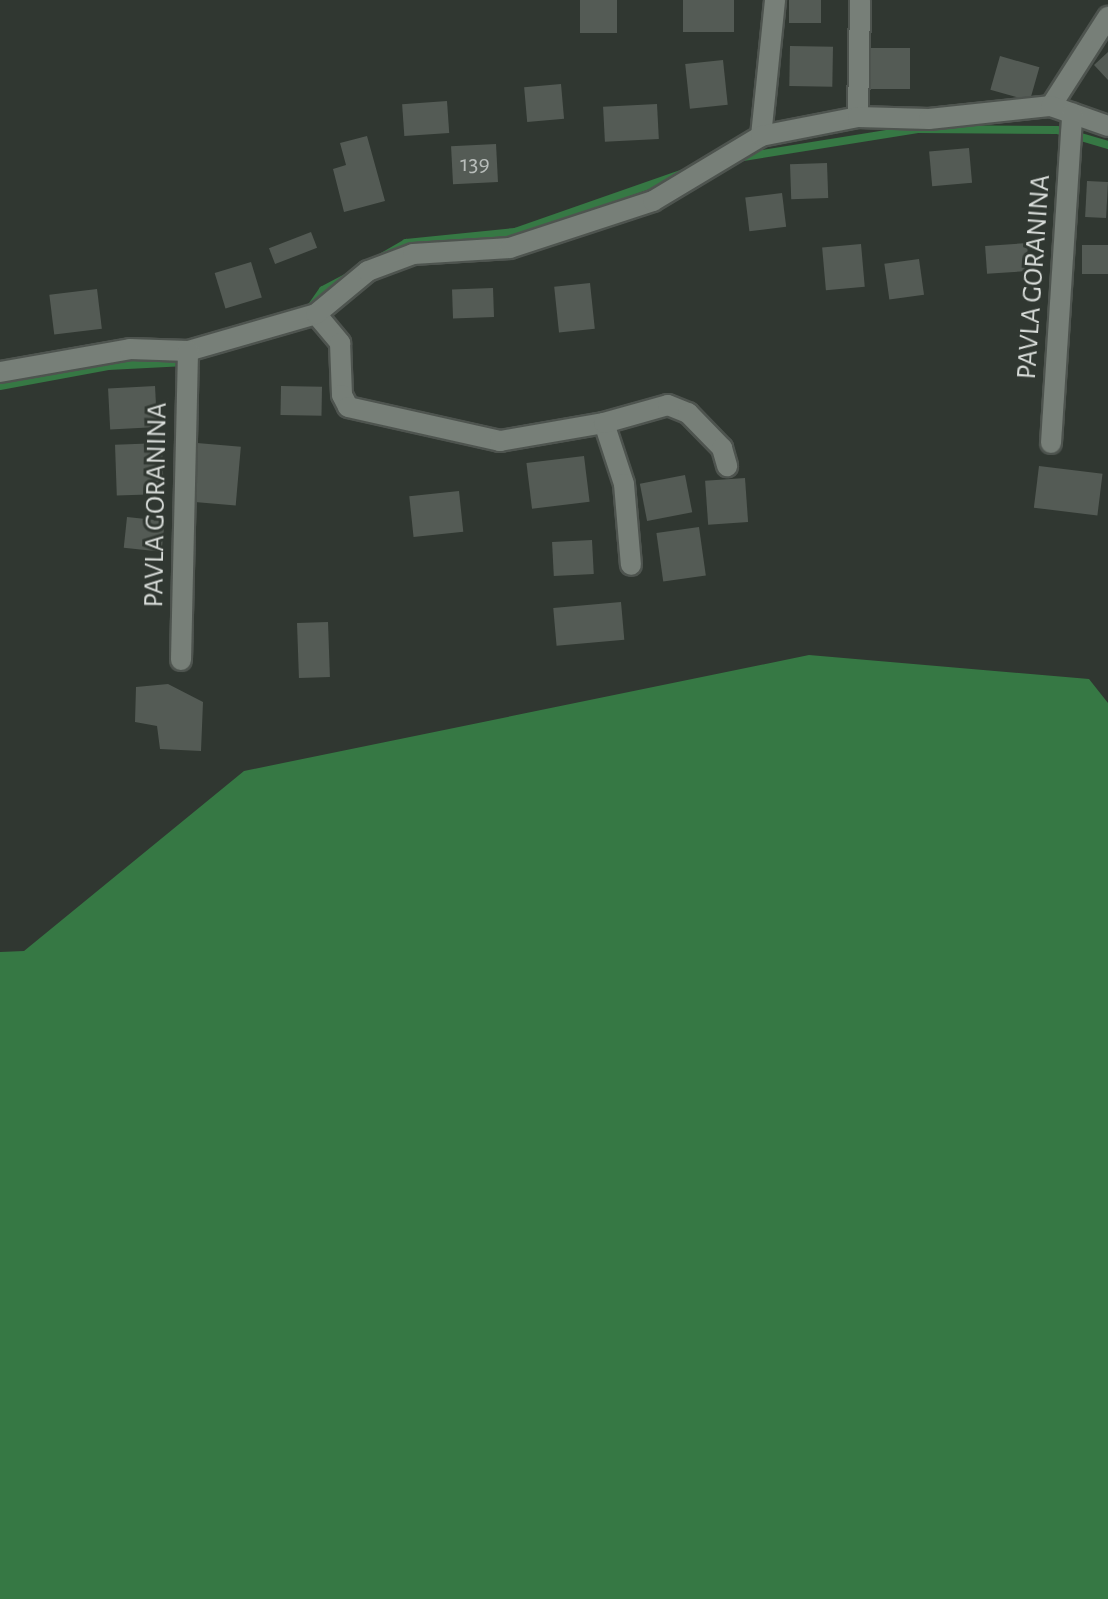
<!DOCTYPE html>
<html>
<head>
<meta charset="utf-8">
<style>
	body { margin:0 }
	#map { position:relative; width:1108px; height:1599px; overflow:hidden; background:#303731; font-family:"Alegreya Sans",sans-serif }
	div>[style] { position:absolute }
	.forest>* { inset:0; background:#367844 }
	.stream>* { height:8px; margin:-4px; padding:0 4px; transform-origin:4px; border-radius:4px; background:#367844 }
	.building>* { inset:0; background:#545b55; transform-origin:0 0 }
	.roads { filter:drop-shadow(2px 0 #4e544f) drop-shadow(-2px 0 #4e544f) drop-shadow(0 2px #4e544f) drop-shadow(0 -2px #4e544f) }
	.street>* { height:20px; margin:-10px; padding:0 10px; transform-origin:10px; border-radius:10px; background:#777f78 }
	span { translate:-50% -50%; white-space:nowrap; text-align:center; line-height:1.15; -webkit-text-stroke:6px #303731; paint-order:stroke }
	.number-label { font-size:24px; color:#b8bdba }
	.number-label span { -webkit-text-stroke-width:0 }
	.street-label { font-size:28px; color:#dadedb }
</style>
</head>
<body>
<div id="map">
	<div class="forest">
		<div style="clip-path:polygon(809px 655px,1089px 679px,1108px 703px,1108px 1599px,0 1599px,0 952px,24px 951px,244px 771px)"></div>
	</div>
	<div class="stream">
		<div style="left:737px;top:158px;width:183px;rotate:-9.1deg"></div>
		<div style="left:918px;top:129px;width:139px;rotate:0.4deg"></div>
		<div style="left:1057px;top:130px;width:53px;rotate:16.4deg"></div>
		<div style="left:382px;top:257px;width:28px;rotate:-30deg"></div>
		<div style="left:406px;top:243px;width:110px;rotate:-5.8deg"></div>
		<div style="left:515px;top:232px;width:181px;rotate:-19.3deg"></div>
		<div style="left:309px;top:310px;width:24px;rotate:-55deg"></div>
		<div style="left:323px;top:290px;width:30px;rotate:-28deg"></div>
		<div style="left:0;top:386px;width:110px;rotate:-10.5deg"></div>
		<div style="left:108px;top:366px;width:78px;rotate:-2.9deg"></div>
	</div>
	<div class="building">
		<div style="left:580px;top:0;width:37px;height:33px"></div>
		<div style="left:683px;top:0;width:51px;height:32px"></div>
		<div style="left:789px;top:0;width:32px;height:23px"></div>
		<div style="left:790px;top:46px;width:43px;height:40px;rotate:1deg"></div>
		<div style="left:867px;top:48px;width:43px;height:41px"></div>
		<div style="clip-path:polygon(1108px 52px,1108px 80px,1094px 65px)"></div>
		<div style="left:1000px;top:56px;width:41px;height:35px;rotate:16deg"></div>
		<div style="left:723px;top:60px;width:45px;height:38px;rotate:84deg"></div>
		<div style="left:561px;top:84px;width:35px;height:37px;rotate:85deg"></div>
		<div style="left:447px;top:101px;width:32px;height:45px;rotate:86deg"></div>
		<div style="left:657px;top:104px;width:35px;height:54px;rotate:87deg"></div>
		<div style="clip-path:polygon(367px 136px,385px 201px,344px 212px,333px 169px,346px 165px,340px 143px)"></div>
		<div style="left:496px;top:144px;width:38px;height:45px;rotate:87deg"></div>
		<div style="left:969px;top:148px;width:35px;height:40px;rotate:85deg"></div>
		<div style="left:827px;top:163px;width:35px;height:37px;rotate:88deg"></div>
		<div style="left:1087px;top:181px;width:21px;height:36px;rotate:3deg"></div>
		<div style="left:782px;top:193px;width:34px;height:37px;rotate:83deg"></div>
		<div style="left:311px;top:232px;width:17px;height:45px;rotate:69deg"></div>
		<div style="left:1027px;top:243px;width:28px;height:42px;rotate:86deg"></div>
		<div style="left:861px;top:244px;width:43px;height:39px;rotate:85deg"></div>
		<div style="left:1082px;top:245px;width:26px;height:29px"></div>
		<div style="left:919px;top:259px;width:36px;height:35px;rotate:82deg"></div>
		<div style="left:251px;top:262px;width:37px;height:38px;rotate:73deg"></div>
		<div style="left:590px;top:283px;width:46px;height:36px;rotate:84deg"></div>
		<div style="left:493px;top:288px;width:29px;height:41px;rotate:88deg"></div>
		<div style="left:97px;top:289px;width:40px;height:48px;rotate:83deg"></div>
		<div style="left:155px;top:386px;width:41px;height:47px;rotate:87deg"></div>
		<div style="left:281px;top:386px;width:41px;height:29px;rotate:1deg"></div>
		<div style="left:162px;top:443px;width:51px;height:47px;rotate:88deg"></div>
		<div style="left:197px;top:443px;width:44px;height:59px;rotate:5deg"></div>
		<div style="left:584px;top:456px;width:46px;height:58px;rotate:83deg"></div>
		<div style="left:1039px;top:466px;width:64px;height:42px;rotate:7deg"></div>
		<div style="left:685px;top:475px;width:38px;height:46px;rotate:79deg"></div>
		<div style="left:745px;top:478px;width:44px;height:40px;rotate:86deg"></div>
		<div style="left:459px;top:491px;width:41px;height:50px;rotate:84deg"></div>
		<div style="left:127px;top:517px;width:38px;height:31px;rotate:6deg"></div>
		<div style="left:699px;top:527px;width:49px;height:43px;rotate:82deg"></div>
		<div style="left:592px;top:540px;width:34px;height:40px;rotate:87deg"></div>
		<div style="left:621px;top:602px;width:38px;height:68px;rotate:85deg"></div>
		<div style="left:328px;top:622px;width:55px;height:31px;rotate:88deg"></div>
		<div style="clip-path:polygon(168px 684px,203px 702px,201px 751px,160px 749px,157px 726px,135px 722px,136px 687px)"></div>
	</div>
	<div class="roads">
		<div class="street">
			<div style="left:1051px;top:106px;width:106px;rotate:-57.4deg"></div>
			<div style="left:858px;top:117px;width:117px;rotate:-89deg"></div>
			<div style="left:761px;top:136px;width:137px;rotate:-84.1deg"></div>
			<div style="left:316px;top:314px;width:38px;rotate:50deg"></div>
			<div style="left:340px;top:343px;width:52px;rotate:87.8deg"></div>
			<div style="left:342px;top:395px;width:13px;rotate:63deg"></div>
			<div style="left:348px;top:407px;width:156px;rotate:12.6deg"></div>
			<div style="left:500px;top:441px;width:106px;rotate:-9.8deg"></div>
			<div style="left:604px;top:423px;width:64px;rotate:71.8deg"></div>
			<div style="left:624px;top:484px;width:81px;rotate:85.1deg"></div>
			<div style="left:0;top:372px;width:132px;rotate:-10deg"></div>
			<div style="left:130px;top:349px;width:58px;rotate:2deg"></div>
			<div style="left:188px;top:351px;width:133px;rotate:-16.1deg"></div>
			<div style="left:316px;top:314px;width:67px;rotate:-39.6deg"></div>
			<div style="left:368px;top:271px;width:48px;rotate:-20.7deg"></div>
			<div style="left:413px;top:254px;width:97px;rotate:-3.5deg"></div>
			<div style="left:510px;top:248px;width:151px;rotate:-18.2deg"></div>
			<div style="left:653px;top:201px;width:126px;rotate:-31deg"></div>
			<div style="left:761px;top:136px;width:99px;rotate:-11.1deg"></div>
			<div style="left:858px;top:117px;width:71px;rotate:1.6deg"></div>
			<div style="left:929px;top:119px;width:123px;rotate:-6.1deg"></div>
			<div style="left:1051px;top:106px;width:60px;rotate:19.3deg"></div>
			<div style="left:604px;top:423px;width:66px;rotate:-15.7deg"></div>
			<div style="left:668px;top:405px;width:22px;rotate:22deg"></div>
			<div style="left:688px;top:413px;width:49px;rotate:45.8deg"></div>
			<div style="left:722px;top:448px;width:19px;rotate:74deg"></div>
			<div style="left:1051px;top:443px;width:330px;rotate:-86.3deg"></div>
			<div style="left:181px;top:660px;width:309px;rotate:-88.7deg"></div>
		</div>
	</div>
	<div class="number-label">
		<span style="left:475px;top:165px">139</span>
	</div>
	<div class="street-label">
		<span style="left:1034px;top:277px;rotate:-86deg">PAVLA GORANINA</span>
		<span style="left:156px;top:505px;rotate:-89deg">PAVLA GORANINA</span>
	</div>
</div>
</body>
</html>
